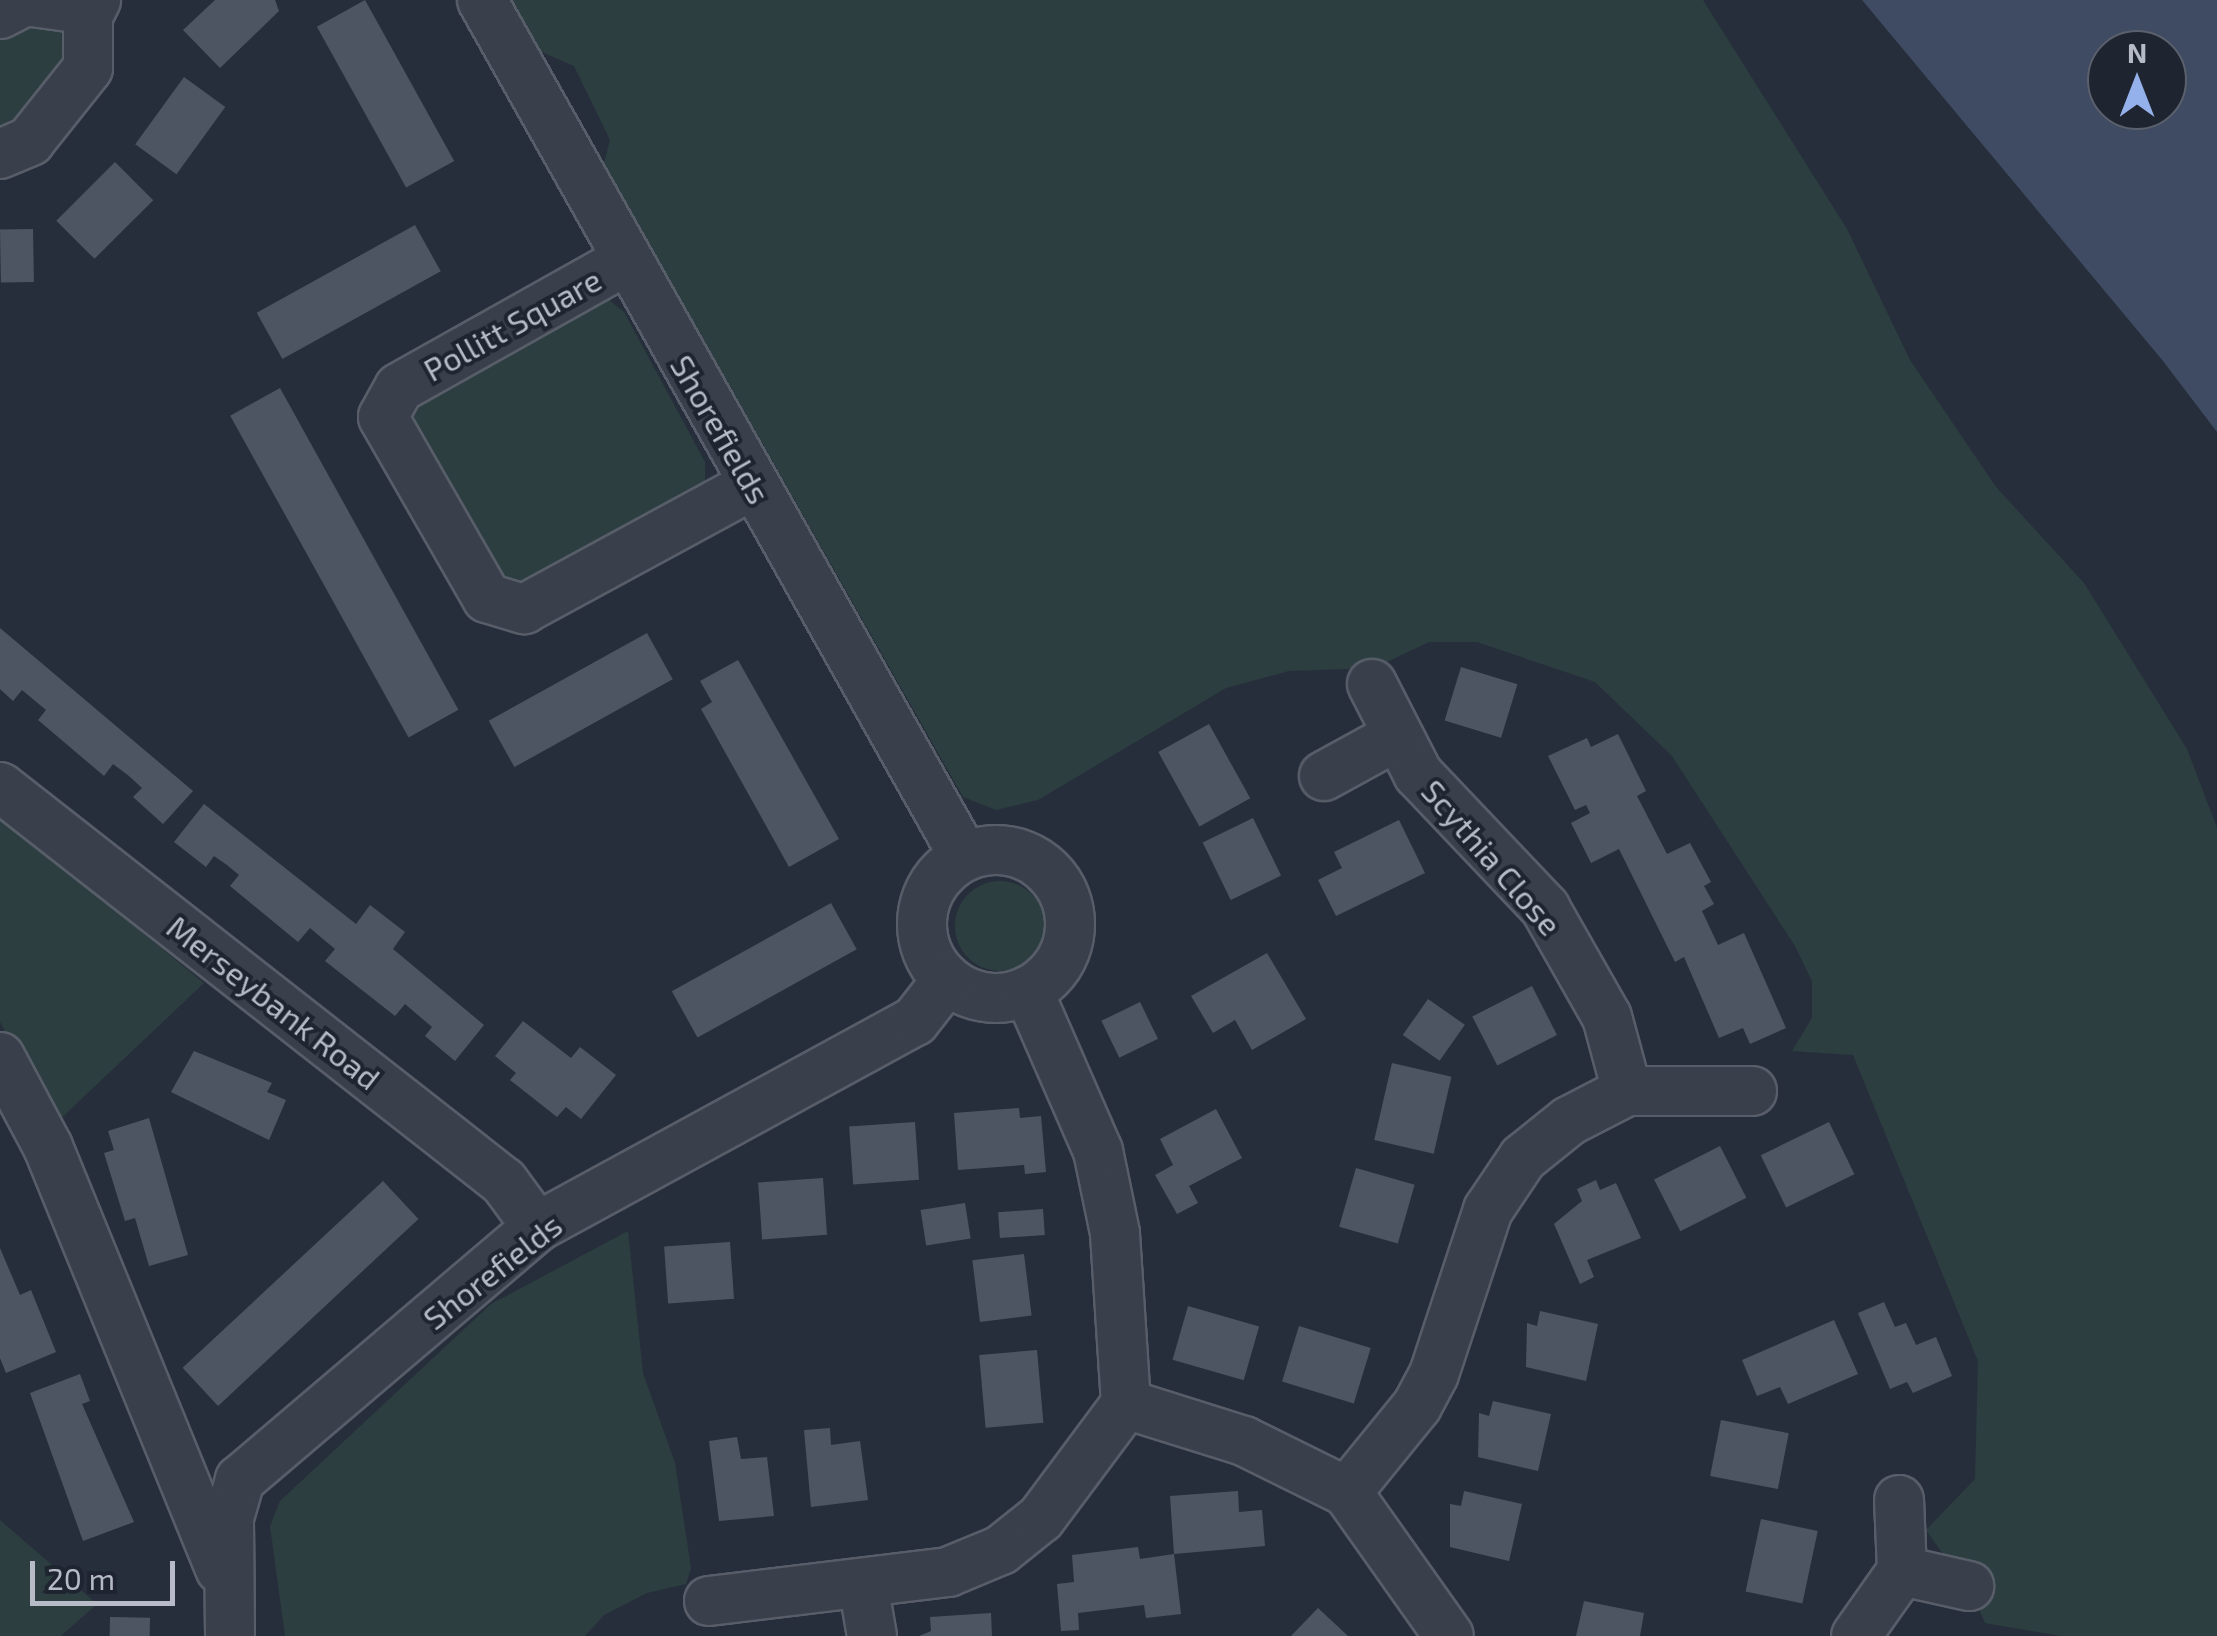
<!DOCTYPE html>
<html>
<head>
<meta charset="utf-8">
<style>
	body { margin:0 }
	#map { position:relative; width:2217px; height:1636px; overflow:hidden; background:#272e3b; font-family:"Exo 2",sans-serif }
	div>[style] { position:absolute }
	.green>* { inset:0; background:#2c3e40 }
	.round { border-radius:50% }
	.water>* { inset:0; background:#3e4b62 }
	.building>* { inset:0; background:#4d5563; transform-origin:0 0 }
	.roads { filter:drop-shadow(2px 0 #585e69) drop-shadow(-2px 0 #585e69) drop-shadow(0 2px #585e69) drop-shadow(0 -2px #585e69) }
	.street>* { height:48px; margin:-24px; padding:0 24px; transform-origin:24px; border-radius:24px; background:#3a404b }
	.street>.ring { margin:-24px; padding:0; box-sizing:content-box; background:none; border:48px solid #3a404b; border-radius:50% }
	span { translate:-50% -50%; white-space:nowrap; text-align:center; line-height:1.15; -webkit-text-stroke:8px #1f2530; paint-order:stroke }
	.street-label { font-size:32px; color:#b6bbc7 }
	.north { position:absolute; left:2087px; top:30px; width:100px; height:100px; box-sizing:border-box; background:#1f2530; border:2px solid #5b616c; border-radius:50%; rotate:0deg; font-size:28px; font-weight:700; line-height:40px; text-align:center; color:#b6bbc7 }
	.north::after { content:''; display:block; margin:auto; width:35px; height:45px; background:#95b1ec; clip-path:polygon(50% 0,100% 100%,50% 72%,0 100%) }
	.scale { position:absolute; left:30px; top:1561px; width:145px; height:45px; box-sizing:border-box; border:5px solid #b6bbc7; border-top:0; padding-left:12px; font-size:30px; line-height:35px; white-space:nowrap; color:#b6bbc7; -webkit-text-stroke:8px #1f2530; paint-order:stroke }
</style>
</head>
<body>
<div id="map">
	<div class="green">
		<div style="clip-path:polygon(513px 0,1703px 0,1847px 229px,1910px 360px,1996px 487px,2084px 583px,2187px 749px,2217px 828px,2217px 1636px,2061px 1636px,1985px 1623px,1976px 1602px,1985px 1566px,1945px 1557px,1926px 1530px,1975px 1479px,1978px 1361px,1853px 1055px,1792px 1051px,1812px 1018px,1812px 981px,1795px 946px,1672px 756px,1595px 682px,1477px 642px,1429px 642px,1374px 668px,1289px 671px,1226px 688px,1038px 800px,996px 810px,963px 797px,604px 164px,610px 140px,574px 66px,539px 51px)"></div>
		<div style="clip-path:polygon(18px 24px,61px 28px,64px 69px,27px 117px,0 134px,0 41px)"></div>
		<div style="clip-path:polygon(604px 296px,624px 312px,705px 462px,705px 482px,553px 573px,518px 585px,495px 575px,413px 430px,414px 416px,418px 403px)"></div>
		<div style="clip-path:polygon(0 816px,204px 983px,55px 1124px,0 1022px)"></div>
		<div class="round" style="left:955px;top:881px;width:90px;height:90px"></div>
		<div style="clip-path:polygon(628px 1231px,643px 1373px,675px 1463px,691px 1568px,686px 1584px,647px 1593px,604px 1615px,585px 1636px,285px 1636px,270px 1526px,280px 1501px,491px 1304px)"></div>
		<div style="clip-path:polygon(0 1520px,97px 1604px,61px 1636px,0 1636px)"></div>
	</div>
	<div class="water">
		<div style="clip-path:polygon(evenodd,1862px 0,2217px 0,2217px 432px,2163px 361px,1862px 0,2107px 50px,2167px 50px,2167px 110px,2107px 110px,2107px 50px)"></div>
	</div>
	<div class="building">
		<div style="clip-path:polygon(215px 0,275px 0,279px 11px,220px 68px,183px 30px)"></div>
		<div style="left:365px;top:0;width:184px;height:55px;rotate:61deg"></div>
		<div style="left:184px;top:77px;width:51px;height:83px;rotate:36deg"></div>
		<div style="left:115px;top:162px;width:54px;height:83px;rotate:45deg"></div>
		<div style="left:415px;top:225px;width:53px;height:181px;rotate:61deg"></div>
		<div style="left:33px;top:229px;width:53px;height:33px;rotate:89deg"></div>
		<div style="left:280px;top:388px;width:368px;height:57px;rotate:61deg"></div>
		<div style="clip-path:polygon(0 628px,193px 791px,163px 824px,133px 797px,142px 788px,129px 776px,113px 764px,104px 776px,38px 720px,46px 710px,22px 690px,13px 701px,0 689px)"></div>
		<div style="left:647px;top:633px;width:53px;height:181px;rotate:61deg"></div>
		<div style="clip-path:polygon(738px 660px,839px 839px,789px 867px,701px 709px,712px 702px,700px 681px)"></div>
		<div style="left:1461px;top:667px;width:59px;height:56px;rotate:17deg"></div>
		<div style="left:1209px;top:724px;width:85px;height:58px;rotate:61deg"></div>
		<div style="clip-path:polygon(1618px 734px,1646px 791px,1637px 796px,1667px 854px,1690px 843px,1711px 882px,1704px 886px,1714px 904px,1702px 911px,1718px 945px,1744px 933px,1786px 1028px,1750px 1044px,1743px 1028px,1719px 1038px,1684px 957px,1675px 962px,1619px 849px,1591px 863px,1571px 823px,1590px 813px,1586px 805px,1575px 810px,1548px 756px,1587px 738px,1591px 747px)"></div>
		<div style="clip-path:polygon(204px 804px,356px 924px,370px 905px,405px 932px,393px 949px,484px 1025px,455px 1061px,425px 1036px,432px 1027px,405px 1004px,395px 1016px,325px 961px,335px 949px,323px 939px,310px 928px,298px 942px,230px 886px,239px 875px,227px 865px,214px 856px,206px 867px,174px 842px)"></div>
		<div style="left:1253px;top:818px;width:64px;height:56px;rotate:64deg"></div>
		<div style="clip-path:polygon(1399px 820px,1425px 873px,1336px 916px,1318px 880px,1342px 868px,1334px 852px)"></div>
		<div style="left:831px;top:903px;width:53px;height:182px;rotate:61deg"></div>
		<div style="clip-path:polygon(1267px 953px,1306px 1019px,1252px 1050px,1235px 1020px,1213px 1033px,1191px 996px)"></div>
		<div style="left:1532px;top:986px;width:55px;height:67px;rotate:63deg"></div>
		<div style="left:1428px;top:999px;width:45px;height:44px;rotate:35deg"></div>
		<div style="left:1140px;top:1002px;width:41px;height:43px;rotate:64deg"></div>
		<div style="clip-path:polygon(523px 1021px,571px 1058px,580px 1047px,616px 1075px,581px 1119px,566px 1107px,557px 1117px,510px 1080px,516px 1073px,495px 1056px)"></div>
		<div style="clip-path:polygon(194px 1051px,272px 1083px,267px 1092px,286px 1100px,269px 1140px,171px 1092px)"></div>
		<div style="left:1392px;top:1063px;width:61px;height:79px;rotate:13deg"></div>
		<div style="clip-path:polygon(1019px 1108px,1020px 1118px,1041px 1116px,1046px 1172px,1025px 1174px,1024px 1165px,958px 1170px,954px 1113px)"></div>
		<div style="clip-path:polygon(1216px 1109px,1242px 1158px,1189px 1186px,1198px 1203px,1177px 1214px,1155px 1175px,1173px 1165px,1160px 1139px)"></div>
		<div style="clip-path:polygon(149px 1118px,188px 1255px,149px 1266px,135px 1218px,125px 1221px,104px 1153px,114px 1150px,108px 1131px)"></div>
		<div style="left:915px;top:1122px;width:58px;height:66px;rotate:86deg"></div>
		<div style="left:1829px;top:1122px;width:58px;height:76px;rotate:64deg"></div>
		<div style="left:1720px;top:1146px;width:58px;height:74px;rotate:63deg"></div>
		<div style="left:1356px;top:1168px;width:61px;height:61px;rotate:16deg"></div>
		<div style="left:823px;top:1178px;width:57px;height:65px;rotate:86deg"></div>
		<div style="clip-path:polygon(1596px 1180px,1600px 1190px,1616px 1183px,1641px 1238px,1587px 1260px,1594px 1277px,1580px 1284px,1554px 1224px,1582px 1201px,1577px 1189px)"></div>
		<div style="left:383px;top:1181px;width:52px;height:274px;rotate:47deg"></div>
		<div style="left:965px;top:1203px;width:36px;height:45px;rotate:81deg"></div>
		<div style="left:1043px;top:1209px;width:26px;height:45px;rotate:86deg"></div>
		<div style="left:730px;top:1242px;width:57px;height:66px;rotate:86deg"></div>
		<div style="clip-path:polygon(0 1248px,20px 1295px,31px 1290px,56px 1352px,6px 1373px,0 1358px)"></div>
		<div style="left:1024px;top:1254px;width:62px;height:52px;rotate:83deg"></div>
		<div style="clip-path:polygon(1884px 1302px,1895px 1327px,1906px 1323px,1916px 1345px,1936px 1337px,1952px 1376px,1913px 1393px,1907px 1382px,1890px 1389px,1858px 1313px)"></div>
		<div style="left:1188px;top:1306px;width:74px;height:56px;rotate:16deg"></div>
		<div style="clip-path:polygon(1540px 1311px,1598px 1324px,1586px 1381px,1526px 1367px,1527px 1323px,1537px 1326px)"></div>
		<div style="clip-path:polygon(1834px 1320px,1858px 1374px,1788px 1404px,1780px 1387px,1757px 1396px,1742px 1360px)"></div>
		<div style="left:1299px;top:1326px;width:75px;height:58px;rotate:17deg"></div>
		<div style="left:1037px;top:1350px;width:73px;height:58px;rotate:85deg"></div>
		<div style="clip-path:polygon(80px 1374px,90px 1401px,82px 1404px,134px 1522px,83px 1541px,30px 1393px)"></div>
		<div style="clip-path:polygon(1493px 1401px,1551px 1414px,1538px 1471px,1478px 1457px,1479px 1413px,1489px 1416px)"></div>
		<div style="left:1721px;top:1420px;width:69px;height:57px;rotate:11deg"></div>
		<div style="clip-path:polygon(830px 1428px,831px 1445px,860px 1441px,868px 1500px,811px 1507px,804px 1430px)"></div>
		<div style="clip-path:polygon(737px 1437px,741px 1459px,767px 1457px,774px 1516px,719px 1521px,709px 1441px)"></div>
		<div style="clip-path:polygon(1238px 1491px,1239px 1512px,1262px 1510px,1265px 1546px,1174px 1554px,1170px 1496px)"></div>
		<div style="clip-path:polygon(1464px 1491px,1522px 1504px,1509px 1561px,1450px 1547px,1450px 1504px,1461px 1506px)"></div>
		<div style="left:1761px;top:1519px;width:58px;height:74px;rotate:12deg"></div>
		<div style="clip-path:polygon(1138px 1547px,1140px 1559px,1174px 1554px,1181px 1614px,1146px 1618px,1144px 1605px,1078px 1613px,1079px 1630px,1061px 1631px,1057px 1584px,1074px 1582px,1072px 1555px)"></div>
		<div style="clip-path:polygon(1584px 1601px,1644px 1613px,1640px 1636px,1576px 1636px)"></div>
		<div style="clip-path:polygon(1318px 1608px,1348px 1636px,1291px 1636px)"></div>
		<div style="clip-path:polygon(991px 1613px,992px 1636px,919px 1636px,931px 1631px,930px 1617px)"></div>
		<div style="left:110px;top:1617px;width:40px;height:19px;rotate:1deg"></div>
	</div>
	<div class="roads">
		<div class="street">
			<div style="left:482px;top:0;width:982px;rotate:60.62deg"></div>
			<div style="left:0;top:14px;width:28px;rotate:-27deg"></div>
			<div style="left:25px;top:1px;width:44px;rotate:7.8deg"></div>
			<div style="left:69px;top:7px;width:25px;rotate:-16deg"></div>
			<div style="left:0;top:154px;width:33px;rotate:-23deg"></div>
			<div style="left:30px;top:141px;width:93px;rotate:-51.5deg"></div>
			<div style="left:88px;top:68px;width:52px;rotate:-90deg"></div>
			<div style="left:88px;top:16px;width:18px;rotate:-63deg"></div>
			<div style="left:625px;top:261px;width:259px;rotate:150.7deg"></div>
			<div style="left:399px;top:388px;width:33px;rotate:119deg"></div>
			<div style="left:383px;top:417px;width:209px;rotate:60.1deg"></div>
			<div style="left:487px;top:598px;width:39px;rotate:17deg"></div>
			<div style="left:524px;top:609px;width:260px;rotate:-28.5deg"></div>
			<div style="left:1372px;top:684px;width:101px;rotate:62.9deg"></div>
			<div style="left:1418px;top:774px;width:185px;rotate:46.5deg"></div>
			<div style="left:1545px;top:908px;width:125px;rotate:60.4deg"></div>
			<div style="left:1607px;top:1017px;width:77px;rotate:74.9deg"></div>
			<div style="left:1324px;top:776px;width:81px;rotate:-28.8deg"></div>
			<div style="left:0;top:787px;width:640px;rotate:38.09deg"></div>
			<div style="left:504px;top:1182px;width:56px;rotate:53.7deg"></div>
			<div class="ring" style="left:922px;top:850px;width:100px;height:100px"></div>
			<div style="left:0;top:1057px;width:102px;rotate:61.9deg"></div>
			<div style="left:48px;top:1147px;width:456px;rotate:67.8deg"></div>
			<div style="left:1126px;top:1404px;width:124px;rotate:17.4deg"></div>
			<div style="left:1244px;top:1441px;width:115px;rotate:26.3deg"></div>
			<div style="left:1347px;top:1492px;width:176px;rotate:54.7deg"></div>
			<div style="left:1347px;top:1492px;width:111px;rotate:-50.9deg"></div>
			<div style="left:1417px;top:1406px;width:36px;rotate:-62deg"></div>
			<div style="left:1434px;top:1374px;width:173px;rotate:-71.8deg"></div>
			<div style="left:1488px;top:1210px;width:63px;rotate:-56.1deg"></div>
			<div style="left:1523px;top:1158px;width:59px;rotate:-38.8deg"></div>
			<div style="left:1569px;top:1121px;width:65px;rotate:-27.3deg"></div>
			<div style="left:1627px;top:1091px;width:125px"></div>
			<div style="left:1902px;top:1571px;width:69px;rotate:12.6deg"></div>
			<div style="left:863px;top:1584px;width:53px;rotate:80.2deg"></div>
			<div style="left:709px;top:1601px;width:241px;rotate:-6.9deg"></div>
			<div style="left:948px;top:1572px;width:57px;rotate:-22.5deg"></div>
			<div style="left:1001px;top:1550px;width:51px;rotate:-38.7deg"></div>
			<div style="left:1041px;top:1518px;width:142px;rotate:-53.3deg"></div>
			<div style="left:1126px;top:1404px;width:171px;rotate:-93.7deg"></div>
			<div style="left:1115px;top:1233px;width:84px;rotate:-101.7deg"></div>
			<div style="left:1098px;top:1151px;width:175px;rotate:-113.6deg"></div>
			<div style="left:230px;top:1636px;width:118px;rotate:-90.5deg"></div>
			<div style="left:229px;top:1518px;width:40px;rotate:-74deg"></div>
			<div style="left:240px;top:1480px;width:390px;rotate:-40.4deg"></div>
			<div style="left:537px;top:1227px;width:430px;rotate:-28.6deg"></div>
			<div style="left:915px;top:1021px;width:52px;rotate:-52deg"></div>
			<div style="left:1856px;top:1636px;width:80px;rotate:-54.7deg"></div>
			<div style="left:1902px;top:1571px;width:71px;rotate:-92.4deg"></div>
		</div>
	</div>
	<div class="street-label">
		<span style="left:512px;top:324px;rotate:-29deg">Pollitt Square</span>
		<span style="left:721px;top:429px;rotate:60deg">Shorefields</span>
		<span style="left:1492px;top:857px;rotate:49deg">Scythia Close</span>
		<span style="left:274px;top:1002px;rotate:38deg">Merseybank Road</span>
		<span style="left:492px;top:1271px;rotate:-38deg">Shorefields</span>
	</div>
	<div class="north">N</div>
	<div class="scale">20 m</div>
</div>
</body>
</html>
